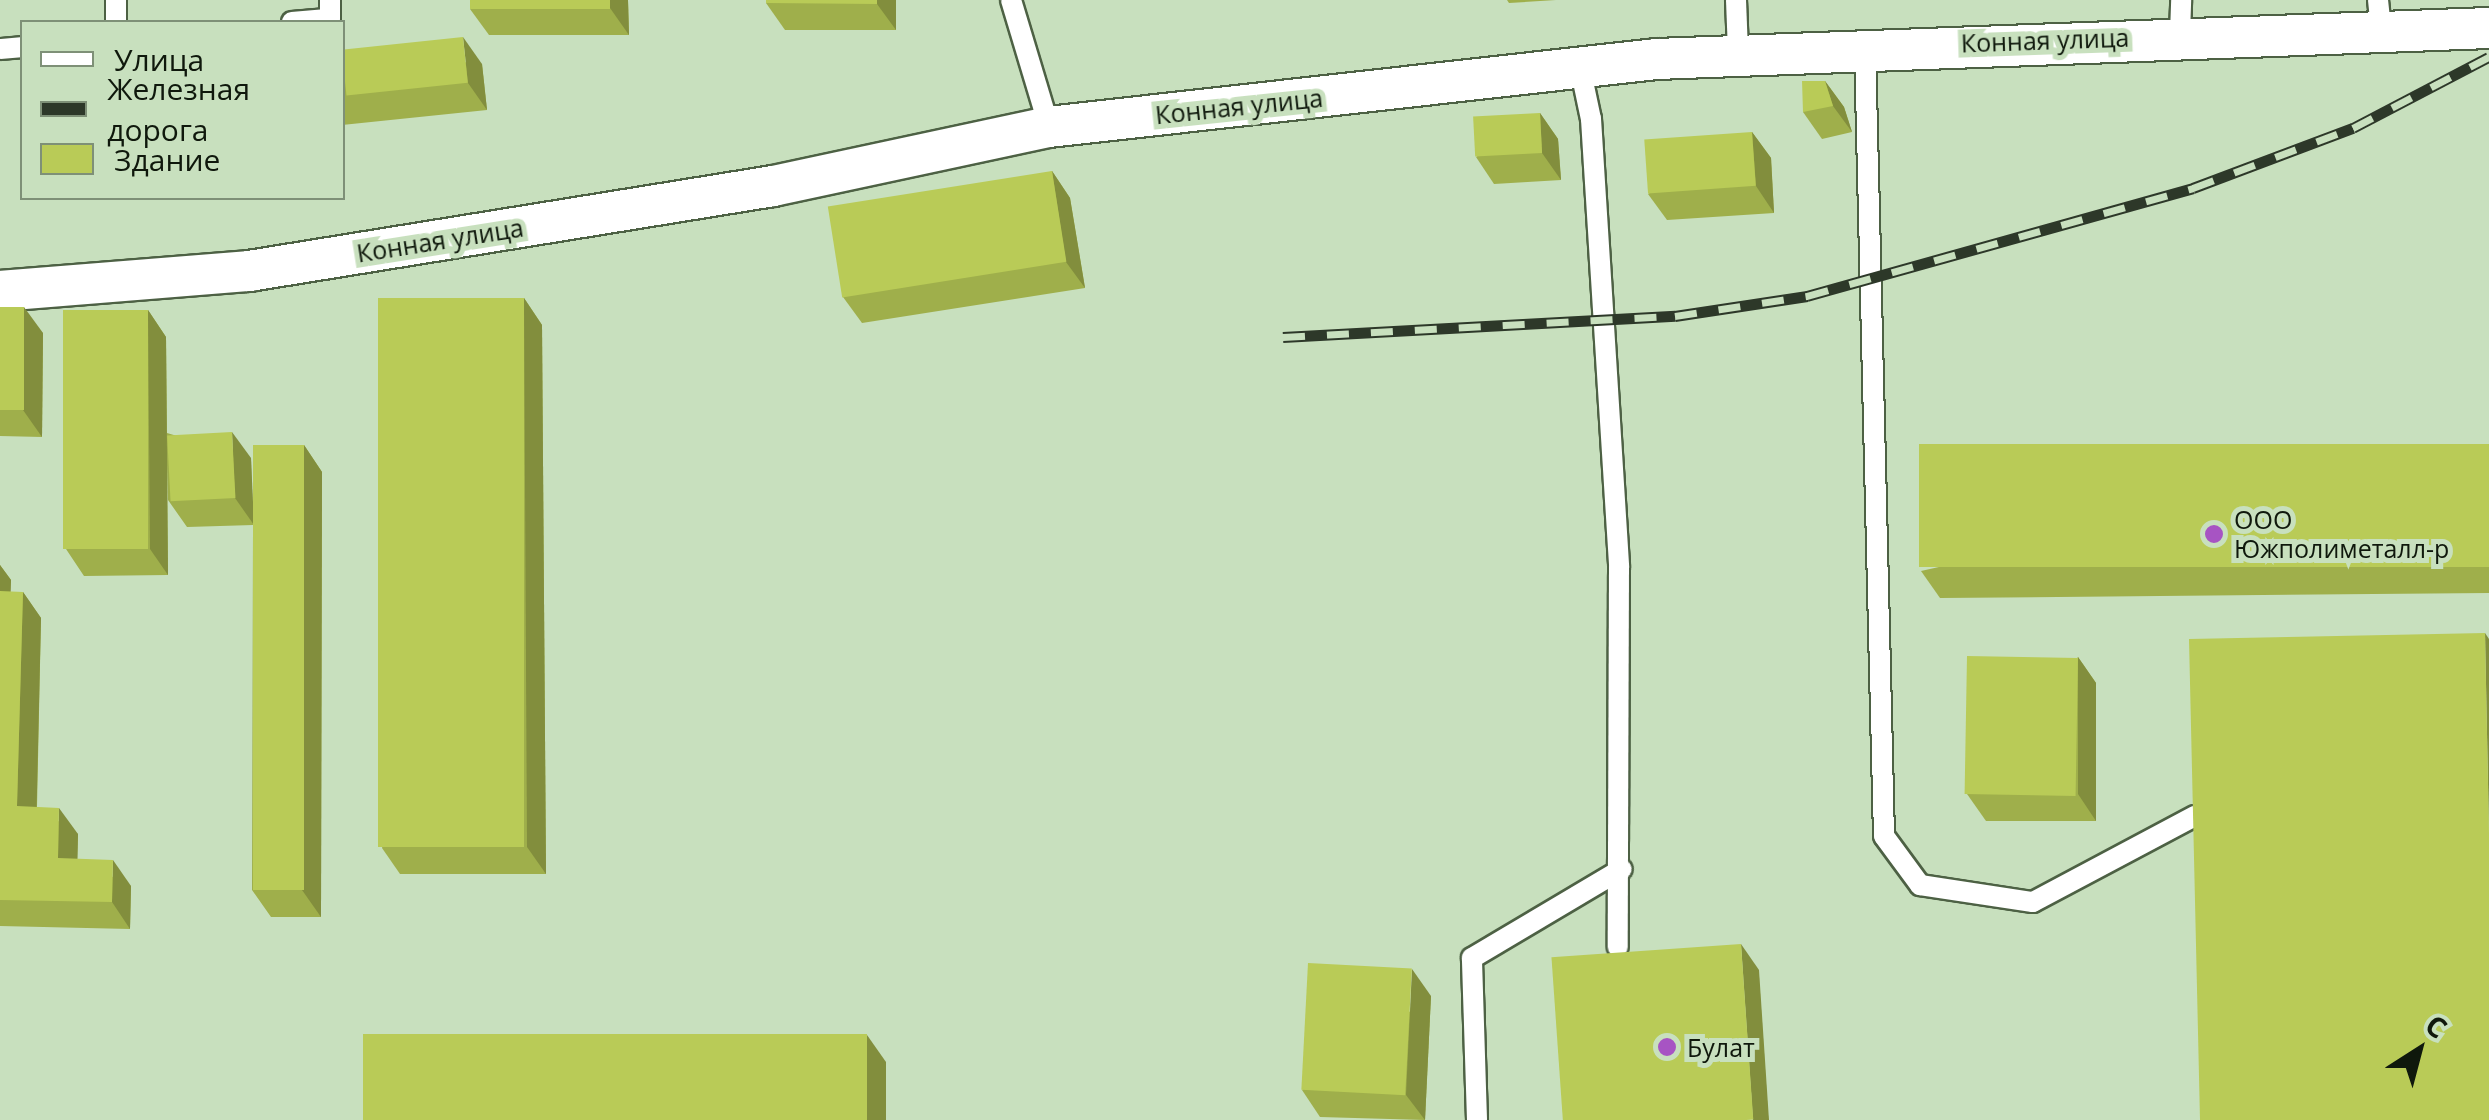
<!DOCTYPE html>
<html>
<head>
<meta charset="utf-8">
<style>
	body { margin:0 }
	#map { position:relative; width:2489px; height:1120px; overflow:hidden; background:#c8e0be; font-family:"Open Sans",sans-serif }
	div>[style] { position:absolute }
	.roads { filter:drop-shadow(2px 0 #4d6144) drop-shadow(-2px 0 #4d6144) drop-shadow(0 2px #4d6144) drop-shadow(0 -2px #4d6144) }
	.service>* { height:20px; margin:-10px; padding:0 10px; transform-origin:10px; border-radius:10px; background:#fff }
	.minor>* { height:40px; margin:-20px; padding:0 20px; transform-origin:20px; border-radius:20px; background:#fff }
	.rail>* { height:11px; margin-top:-5.5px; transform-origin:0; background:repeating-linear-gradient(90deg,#c8e0be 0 22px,#2d3829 0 44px); box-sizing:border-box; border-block:2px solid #2d3829 }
	.wall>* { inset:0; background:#9faf4b }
	.shaded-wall>* { inset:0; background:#828e3d }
	.building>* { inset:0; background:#b9cb57; transform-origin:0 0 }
	.dots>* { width:28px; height:28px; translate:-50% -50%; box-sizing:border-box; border:5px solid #c8e0be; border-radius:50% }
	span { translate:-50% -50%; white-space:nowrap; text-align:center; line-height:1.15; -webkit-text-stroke:10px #c8e0be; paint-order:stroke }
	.street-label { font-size:25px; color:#0f180c }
	.poi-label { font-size:25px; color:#0f180c }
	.left { translate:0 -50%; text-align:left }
	.legend { position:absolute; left:20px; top:20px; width:325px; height:180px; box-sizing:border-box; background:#c8e0be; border:2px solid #7e9077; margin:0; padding:12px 18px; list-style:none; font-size:30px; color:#0f180c }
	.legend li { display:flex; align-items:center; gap:20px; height:50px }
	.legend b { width:50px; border:2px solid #7e9077 }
	.north { position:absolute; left:2369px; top:1000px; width:100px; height:100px; -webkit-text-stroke:8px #c8e0be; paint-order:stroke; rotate:36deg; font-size:28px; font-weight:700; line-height:40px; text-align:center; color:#0f180c }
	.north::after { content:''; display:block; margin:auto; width:35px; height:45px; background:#0f180c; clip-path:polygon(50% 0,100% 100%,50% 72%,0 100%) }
</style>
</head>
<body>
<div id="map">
	<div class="roads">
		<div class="service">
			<div style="left:116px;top:0;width:22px;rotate:90deg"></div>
			<div style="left:1011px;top:0;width:133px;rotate:73.3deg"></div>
			<div style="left:1736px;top:0;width:52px;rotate:87.8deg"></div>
			<div style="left:2378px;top:0;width:28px;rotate:84deg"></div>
			<div style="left:292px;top:22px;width:38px;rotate:-5deg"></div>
			<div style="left:330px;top:19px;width:19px;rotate:-90deg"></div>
			<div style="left:2180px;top:34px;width:34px;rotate:-88deg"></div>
			<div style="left:1865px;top:48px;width:788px;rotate:88.62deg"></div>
			<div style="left:1884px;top:836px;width:61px;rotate:53.7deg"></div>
			<div style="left:1920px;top:885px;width:114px;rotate:8.6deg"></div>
			<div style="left:2033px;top:902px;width:183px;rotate:-28deg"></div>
			<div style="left:0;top:49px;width:22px;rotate:-5deg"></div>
			<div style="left:1580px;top:67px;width:53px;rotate:78.1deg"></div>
			<div style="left:1591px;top:119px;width:449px;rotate:86.4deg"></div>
			<div style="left:1619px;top:567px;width:380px;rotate:90.2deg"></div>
			<div style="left:1477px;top:1120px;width:162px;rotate:-91.8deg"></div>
			<div style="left:1472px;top:958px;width:174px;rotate:-30.7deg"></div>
		</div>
		<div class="minor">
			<div style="left:0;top:291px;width:250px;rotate:-4.6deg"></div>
			<div style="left:249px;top:271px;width:531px;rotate:-9.21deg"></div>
			<div style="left:773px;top:186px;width:282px;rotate:-12.1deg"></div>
			<div style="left:1049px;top:127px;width:611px;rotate:-6.39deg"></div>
			<div style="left:1656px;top:59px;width:834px;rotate:-2.13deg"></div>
		</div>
	</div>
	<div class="rail">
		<div style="left:1283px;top:337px;width:393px;rotate:-3.1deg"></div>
		<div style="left:1675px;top:316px;width:134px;rotate:-8.6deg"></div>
		<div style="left:1807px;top:296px;width:401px;rotate:-15.6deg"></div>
		<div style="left:2193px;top:188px;width:171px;rotate:-20.6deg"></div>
		<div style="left:2353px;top:128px;width:153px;rotate:-27.6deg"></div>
	</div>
	<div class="wall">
		<div style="clip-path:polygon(470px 0,628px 0,629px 35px,489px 35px,470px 9px)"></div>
		<div style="clip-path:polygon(896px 0,896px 30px,785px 30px,766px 3px)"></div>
		<div style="clip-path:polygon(1507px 0,1556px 0,1509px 3px)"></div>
		<div style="clip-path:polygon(342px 50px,482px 64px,487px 110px,342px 125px)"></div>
		<div style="clip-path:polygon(1825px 81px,1844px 107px,1852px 132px,1822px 139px,1803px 112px)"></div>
		<div style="clip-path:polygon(1540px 113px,1558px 139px,1561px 180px,1494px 184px,1476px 157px)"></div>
		<div style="clip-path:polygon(1752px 132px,1771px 158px,1774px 213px,1667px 220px,1648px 194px)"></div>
		<div style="clip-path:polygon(1052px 171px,1070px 198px,1085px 288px,862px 323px,843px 297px)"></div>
		<div style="clip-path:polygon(524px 298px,542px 325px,546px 874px,400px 874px,382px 848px)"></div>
		<div style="clip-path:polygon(0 307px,43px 333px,42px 437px,0 436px)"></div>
		<div style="clip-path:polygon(148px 310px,166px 337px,167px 433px,251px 458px,253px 517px,304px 445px,322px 472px,321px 917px,271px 917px,252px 890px,253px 525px,187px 527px,168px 500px,167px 465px,168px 575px,84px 576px,66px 549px)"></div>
		<div style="clip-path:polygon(2489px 444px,2489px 593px,1940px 598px,1921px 571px)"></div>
		<div style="clip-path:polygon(0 565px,11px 580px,10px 592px,23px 592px,41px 618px,37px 807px,78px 834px,77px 859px,131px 886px,130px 929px,0 926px)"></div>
		<div style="clip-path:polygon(2078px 657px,2096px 683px,2096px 821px,1986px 821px,1967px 794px)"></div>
		<div style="clip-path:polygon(1431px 996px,1425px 1120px,1320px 1117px,1302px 1090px)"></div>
	</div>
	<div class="shaded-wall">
		<div style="clip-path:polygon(610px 0,628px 0,629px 35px,610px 8px)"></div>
		<div style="clip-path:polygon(877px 0,896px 0,896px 30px,877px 4px)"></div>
		<div style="clip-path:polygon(463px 37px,482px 64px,487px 110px,468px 83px)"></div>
		<div style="clip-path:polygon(1825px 81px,1844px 107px,1852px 132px,1833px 106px)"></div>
		<div style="clip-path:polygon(1540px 113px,1558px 139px,1561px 180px,1542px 153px)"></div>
		<div style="clip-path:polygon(1752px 132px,1771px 158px,1774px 213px,1756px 186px)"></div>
		<div style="clip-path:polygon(1052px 171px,1070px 198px,1085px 288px,1066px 262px)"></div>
		<div style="clip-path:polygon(524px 298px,542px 325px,546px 874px,527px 847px)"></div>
		<div style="clip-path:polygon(24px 307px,43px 333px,42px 437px,23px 410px)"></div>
		<div style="clip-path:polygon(148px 310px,166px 337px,168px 575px,150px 549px)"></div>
		<div style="clip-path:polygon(232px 432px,251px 458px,254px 525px,235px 498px)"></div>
		<div style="clip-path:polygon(304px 445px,322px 472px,321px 917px,302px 890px)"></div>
		<div style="clip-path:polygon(0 565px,11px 580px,10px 618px,0 604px)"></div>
		<div style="clip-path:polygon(23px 592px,41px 618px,36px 833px,17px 806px)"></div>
		<div style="clip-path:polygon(2485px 633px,2489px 639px,2489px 834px)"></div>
		<div style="clip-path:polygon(2078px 657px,2096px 683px,2096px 821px,2078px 794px)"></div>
		<div style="clip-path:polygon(59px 808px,78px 834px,77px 885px,58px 858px)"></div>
		<div style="clip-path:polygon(113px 860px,131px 886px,130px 929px,112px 902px)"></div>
		<div style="clip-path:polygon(1741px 944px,1759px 970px,1769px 1120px,1753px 1120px)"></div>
		<div style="clip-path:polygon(1412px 969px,1431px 996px,1425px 1120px,1406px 1095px)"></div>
		<div style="clip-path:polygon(867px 1035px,886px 1062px,886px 1120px,867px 1120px)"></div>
	</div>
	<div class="building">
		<div style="left:470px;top:0;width:140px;height:9px"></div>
		<div style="clip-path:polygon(766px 0,877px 0,877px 4px,766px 3px)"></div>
		<div style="left:463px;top:37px;width:46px;height:122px;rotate:84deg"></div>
		<div style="clip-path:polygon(1802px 81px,1825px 81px,1833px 106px,1803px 112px)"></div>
		<div style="left:1540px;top:113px;width:40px;height:67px;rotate:87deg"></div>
		<div style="left:1752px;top:132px;width:54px;height:108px;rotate:86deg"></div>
		<div style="left:1052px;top:171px;width:92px;height:227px;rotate:81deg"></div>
		<div style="left:524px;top:298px;width:549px;height:146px;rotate:90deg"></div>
		<div style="left:0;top:307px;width:24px;height:103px"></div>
		<div style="left:148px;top:310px;width:239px;height:85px;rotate:90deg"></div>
		<div style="left:232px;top:432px;width:66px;height:65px;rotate:87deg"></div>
		<div style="left:2489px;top:444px;width:123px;height:570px;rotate:90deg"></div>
		<div style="left:253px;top:445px;width:51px;height:445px"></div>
		<div style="clip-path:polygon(0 591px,23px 592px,17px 806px,59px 808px,58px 858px,113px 860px,112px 902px,0 900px)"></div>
		<div style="clip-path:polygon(2485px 633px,2489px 834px,2489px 1120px,2200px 1120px,2189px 639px)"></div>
		<div style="left:1967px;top:656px;width:111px;height:138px;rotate:1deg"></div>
		<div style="left:1741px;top:944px;width:176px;height:190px;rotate:86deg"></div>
		<div style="left:1308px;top:963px;width:104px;height:127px;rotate:3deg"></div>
		<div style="left:363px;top:1034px;width:504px;height:86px"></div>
	</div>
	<div class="dots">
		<div style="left:2214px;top:534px;background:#a754c3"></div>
		<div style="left:1667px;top:1047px;background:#a754c3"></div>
	</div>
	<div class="street-label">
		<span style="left:2045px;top:40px;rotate:-2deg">Конная улица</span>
		<span style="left:1239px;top:106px;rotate:-6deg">Конная улица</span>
		<span style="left:440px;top:240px;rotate:-9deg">Конная улица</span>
	</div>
	<div class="poi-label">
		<span class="left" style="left:2234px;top:534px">ООО<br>Южполиметалл-р</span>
		<span class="left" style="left:1687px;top:1047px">Булат</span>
	</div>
	<ul class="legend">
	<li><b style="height:12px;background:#fff"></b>Улица</li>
	<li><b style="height:12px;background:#2d3829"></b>Железная дорога</li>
	<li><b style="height:28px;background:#b9cb57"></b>Здание</li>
	</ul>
	<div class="north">С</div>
</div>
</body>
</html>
